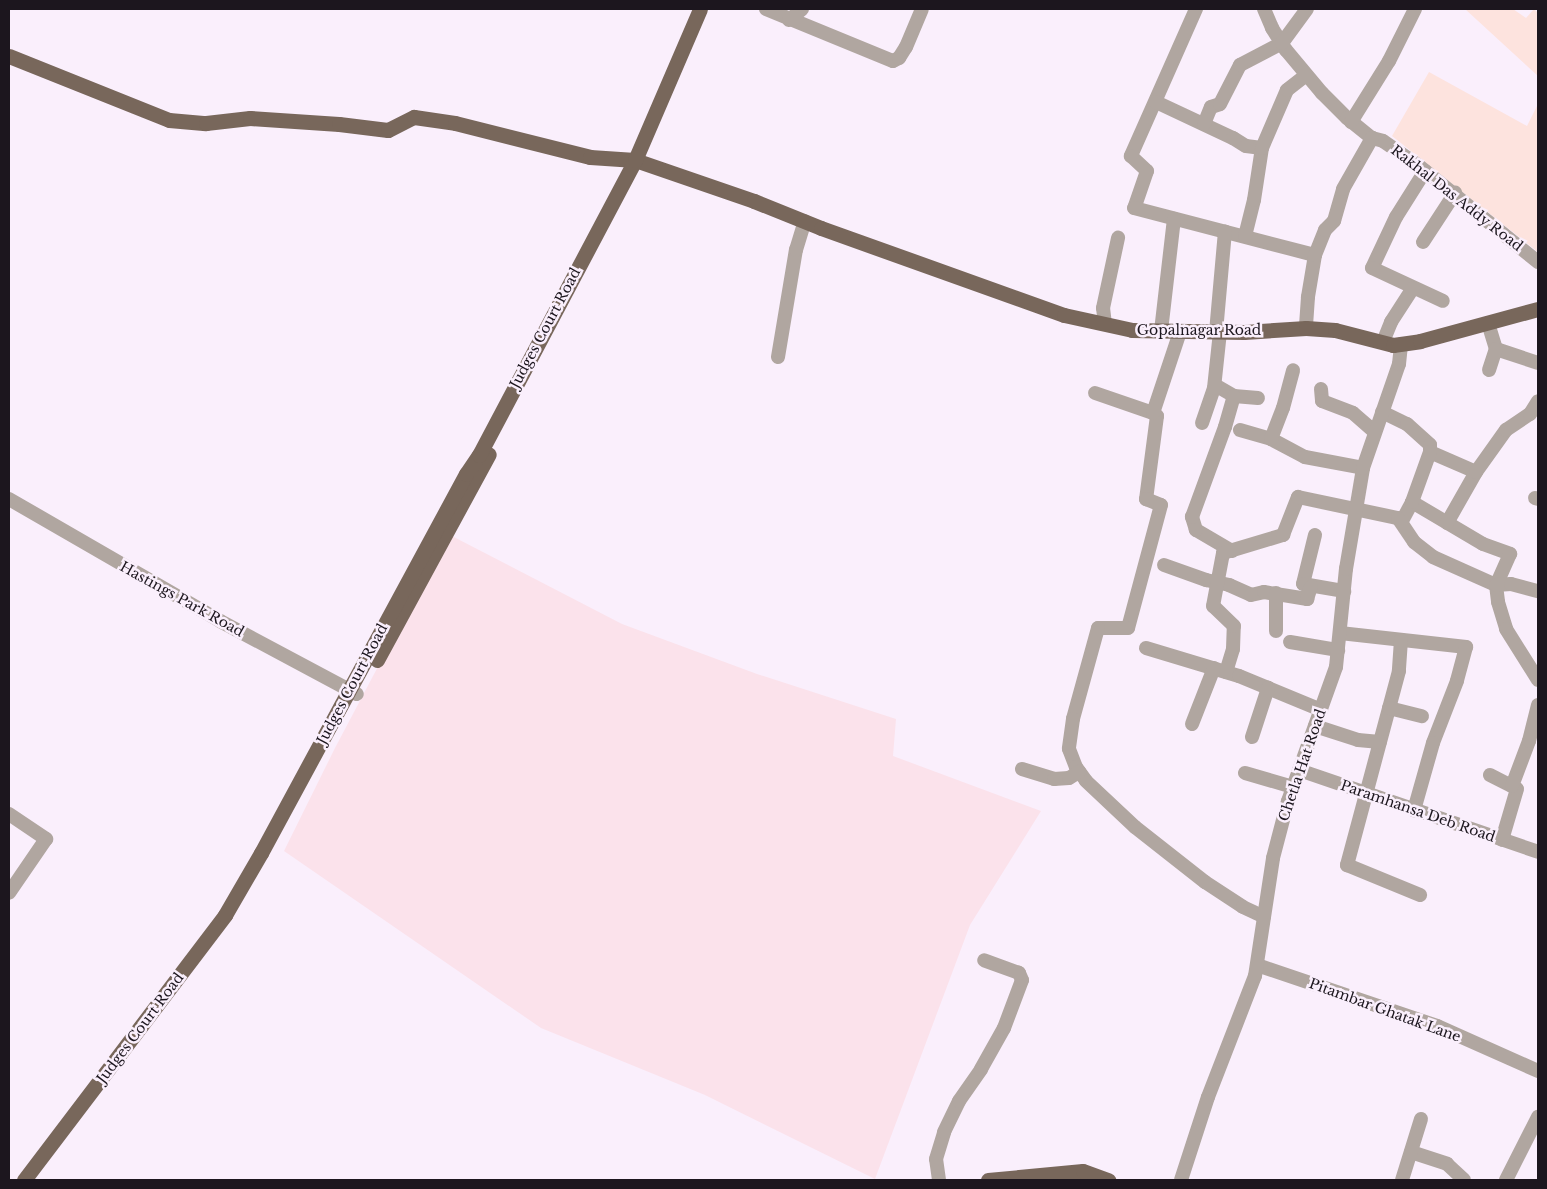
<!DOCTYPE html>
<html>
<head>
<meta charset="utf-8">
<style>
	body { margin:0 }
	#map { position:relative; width:1547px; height:1189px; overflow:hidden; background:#faeffc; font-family:"Libre Baskerville",serif }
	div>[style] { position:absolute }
	.industrial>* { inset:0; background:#fde3de }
	.education>* { inset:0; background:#fbe2eb }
	.minor>* { height:14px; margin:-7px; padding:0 7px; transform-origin:7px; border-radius:7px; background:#b0a6a0 }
	.major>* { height:15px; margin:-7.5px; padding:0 7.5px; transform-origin:7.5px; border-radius:7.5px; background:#78675b }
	span { translate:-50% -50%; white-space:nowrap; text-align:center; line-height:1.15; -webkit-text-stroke:5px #faeffc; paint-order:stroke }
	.street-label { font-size:14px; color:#1c161e }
	.frame { position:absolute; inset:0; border:10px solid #1c161e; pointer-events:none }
</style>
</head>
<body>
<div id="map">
	<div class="industrial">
		<div style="clip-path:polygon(1465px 9px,1513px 9px,1526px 18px,1534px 9px,1538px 13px,1538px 76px)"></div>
		<div style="clip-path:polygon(1429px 72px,1527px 126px,1538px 104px,1538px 252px,1392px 136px)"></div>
	</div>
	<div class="education">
		<div style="clip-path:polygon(448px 534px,622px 624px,757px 674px,896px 719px,893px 756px,1041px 811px,970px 925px,875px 1179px,705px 1095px,541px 1028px,284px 851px,335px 748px)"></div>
	</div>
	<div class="minor">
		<div style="left:766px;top:9px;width:137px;rotate:22.3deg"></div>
		<div style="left:893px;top:61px;width:7px;rotate:-27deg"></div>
		<div style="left:899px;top:58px;width:13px;rotate:-58deg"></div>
		<div style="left:906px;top:47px;width:41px;rotate:-67.2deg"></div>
		<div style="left:1196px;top:9px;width:161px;rotate:113.9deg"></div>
		<div style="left:1131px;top:156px;width:22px;rotate:43deg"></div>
		<div style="left:1147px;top:171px;width:39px;rotate:109deg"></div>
		<div style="left:1134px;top:208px;width:187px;rotate:14.6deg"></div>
		<div style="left:1315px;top:255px;width:43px;rotate:99.5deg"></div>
		<div style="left:1308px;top:297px;width:31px;rotate:94deg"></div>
		<div style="left:1264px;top:9px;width:21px;rotate:67deg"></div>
		<div style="left:1272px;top:28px;width:26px;rotate:58deg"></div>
		<div style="left:1286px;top:50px;width:56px;rotate:50.1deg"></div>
		<div style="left:1322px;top:93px;width:35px;rotate:45deg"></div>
		<div style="left:1347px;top:118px;width:32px;rotate:39deg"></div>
		<div style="left:1372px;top:138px;width:11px;rotate:15deg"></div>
		<div style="left:1383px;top:141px;width:44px;rotate:34.8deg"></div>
		<div style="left:1419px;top:166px;width:153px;rotate:38.9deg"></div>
		<div style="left:789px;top:20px;width:17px;rotate:-40deg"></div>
		<div style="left:1156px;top:102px;width:85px;rotate:25.1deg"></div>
		<div style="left:1233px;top:138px;width:15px;rotate:32deg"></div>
		<div style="left:1246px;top:146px;width:16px;rotate:7deg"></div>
		<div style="left:1351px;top:122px;width:72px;rotate:-58.1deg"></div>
		<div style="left:1389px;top:61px;width:58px;rotate:-63.4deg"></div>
		<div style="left:1204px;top:124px;width:18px;rotate:-68deg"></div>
		<div style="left:1211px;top:107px;width:9px;rotate:-18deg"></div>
		<div style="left:1220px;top:104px;width:44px;rotate:-62.9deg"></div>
		<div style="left:1240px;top:65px;width:47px;rotate:-27.6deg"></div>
		<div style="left:1282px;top:43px;width:42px;rotate:-53.7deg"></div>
		<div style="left:1425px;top:171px;width:54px;rotate:122.2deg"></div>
		<div style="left:1396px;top:217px;width:56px;rotate:115.2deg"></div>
		<div style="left:1372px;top:268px;width:78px;rotate:24.9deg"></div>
		<div style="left:1245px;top:236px;width:37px;rotate:-76deg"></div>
		<div style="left:1254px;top:200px;width:53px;rotate:-81.3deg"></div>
		<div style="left:1262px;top:148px;width:63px;rotate:-66.7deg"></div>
		<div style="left:1287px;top:90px;width:24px;rotate:-38deg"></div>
		<div style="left:1423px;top:242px;width:59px;rotate:-56.9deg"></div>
		<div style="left:1315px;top:255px;width:27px;rotate:-68deg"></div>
		<div style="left:1325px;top:230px;width:13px;rotate:-45deg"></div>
		<div style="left:1334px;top:221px;width:33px;rotate:-74deg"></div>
		<div style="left:1343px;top:189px;width:59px;rotate:-60.4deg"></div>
		<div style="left:1488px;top:323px;width:27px;rotate:73deg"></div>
		<div style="left:1496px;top:349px;width:44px;rotate:18.4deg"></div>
		<div style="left:1105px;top:324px;width:16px;rotate:-97deg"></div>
		<div style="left:1103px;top:308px;width:72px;rotate:-77.9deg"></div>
		<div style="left:1161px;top:331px;width:113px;rotate:-83.4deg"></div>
		<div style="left:1216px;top:332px;width:101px;rotate:-84.9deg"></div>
		<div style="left:1383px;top:342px;width:22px;rotate:-68deg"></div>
		<div style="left:1391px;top:322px;width:40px;rotate:-57.1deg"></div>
		<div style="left:778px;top:357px;width:109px;rotate:-80.5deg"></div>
		<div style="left:796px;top:250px;width:30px;rotate:-73deg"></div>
		<div style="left:1489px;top:370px;width:22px;rotate:-72deg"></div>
		<div style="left:1215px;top:385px;width:22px;rotate:30deg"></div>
		<div style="left:1234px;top:396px;width:24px;rotate:5deg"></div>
		<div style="left:1321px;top:389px;width:12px;rotate:85deg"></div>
		<div style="left:1322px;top:401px;width:33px;rotate:21deg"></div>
		<div style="left:1353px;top:413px;width:28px;rotate:41deg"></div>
		<div style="left:1095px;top:393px;width:61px;rotate:19deg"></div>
		<div style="left:1153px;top:413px;width:5px;rotate:37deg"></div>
		<div style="left:1157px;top:416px;width:84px;rotate:97.5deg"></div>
		<div style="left:1146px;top:499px;width:16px;rotate:22deg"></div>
		<div style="left:1161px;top:505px;width:127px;rotate:105deg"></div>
		<div style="left:1128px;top:628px;width:30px;rotate:180deg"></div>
		<div style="left:1098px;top:628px;width:94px;rotate:105.4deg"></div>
		<div style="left:1073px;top:719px;width:30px;rotate:98deg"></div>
		<div style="left:1069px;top:749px;width:19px;rotate:69deg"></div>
		<div style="left:1076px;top:767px;width:17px;rotate:54deg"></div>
		<div style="left:1086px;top:781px;width:67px;rotate:43.2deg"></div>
		<div style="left:1135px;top:827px;width:89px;rotate:38.2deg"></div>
		<div style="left:1205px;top:882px;width:45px;rotate:33.3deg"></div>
		<div style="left:1243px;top:907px;width:23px;rotate:25deg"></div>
		<div style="left:1382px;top:412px;width:28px;rotate:26deg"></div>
		<div style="left:1407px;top:424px;width:31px;rotate:42deg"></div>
		<div style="left:1430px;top:445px;width:7px;rotate:90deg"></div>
		<div style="left:1430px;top:452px;width:50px;rotate:23.5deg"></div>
		<div style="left:1153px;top:413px;width:85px;rotate:-71.6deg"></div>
		<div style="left:1202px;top:423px;width:37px;rotate:-71deg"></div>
		<div style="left:1214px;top:388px;width:56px;rotate:-83.9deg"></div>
		<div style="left:1240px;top:430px;width:32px;rotate:16deg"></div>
		<div style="left:1271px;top:439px;width:38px;rotate:28deg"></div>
		<div style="left:1305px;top:457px;width:59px;rotate:10.7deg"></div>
		<div style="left:1271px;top:439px;width:33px;rotate:-69deg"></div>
		<div style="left:1283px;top:408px;width:39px;rotate:-75deg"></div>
		<div style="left:1535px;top:498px;width:3px;rotate:18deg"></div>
		<div style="left:9px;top:499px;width:244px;rotate:30deg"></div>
		<div style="left:220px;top:621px;width:155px;rotate:28.1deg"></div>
		<div style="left:1412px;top:502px;width:82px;rotate:30.6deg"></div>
		<div style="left:1483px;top:544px;width:29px;rotate:20deg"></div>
		<div style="left:1510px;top:554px;width:34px;rotate:114deg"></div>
		<div style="left:1496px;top:585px;width:17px;rotate:83deg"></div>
		<div style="left:1498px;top:602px;width:28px;rotate:73deg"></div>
		<div style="left:1506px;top:629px;width:60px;rotate:57.9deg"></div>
		<div style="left:1402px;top:521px;width:21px;rotate:-62deg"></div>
		<div style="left:1412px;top:502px;width:53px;rotate:-70.2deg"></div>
		<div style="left:1447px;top:523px;width:59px;rotate:-60.4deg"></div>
		<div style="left:1476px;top:472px;width:52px;rotate:-54.5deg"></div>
		<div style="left:1506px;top:430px;width:29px;rotate:-34deg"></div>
		<div style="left:1530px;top:414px;width:15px;rotate:-58deg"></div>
		<div style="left:1315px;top:535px;width:50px;rotate:103.8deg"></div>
		<div style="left:1303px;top:584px;width:42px;rotate:9.7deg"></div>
		<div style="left:1232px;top:551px;width:42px;rotate:-149.7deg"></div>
		<div style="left:1196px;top:530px;width:14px;rotate:-107deg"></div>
		<div style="left:1192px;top:517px;width:96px;rotate:-69.9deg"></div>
		<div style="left:1225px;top:427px;width:32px;rotate:-74deg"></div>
		<div style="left:1164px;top:565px;width:45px;rotate:19.7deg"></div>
		<div style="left:1206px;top:580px;width:24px;rotate:12deg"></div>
		<div style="left:1229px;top:585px;width:24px;rotate:24deg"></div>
		<div style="left:1251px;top:595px;width:13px;rotate:-13deg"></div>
		<div style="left:1264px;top:592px;width:44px;rotate:9.2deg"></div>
		<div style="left:1307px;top:599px;width:13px;rotate:-72deg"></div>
		<div style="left:1276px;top:631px;width:38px;rotate:-90deg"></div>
		<div style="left:1340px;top:633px;width:127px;rotate:6.3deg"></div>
		<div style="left:1466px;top:647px;width:35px;rotate:105deg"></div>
		<div style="left:1457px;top:681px;width:66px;rotate:111.2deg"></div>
		<div style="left:1433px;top:743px;width:70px;rotate:105.8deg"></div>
		<div style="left:1401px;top:640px;width:31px;rotate:94deg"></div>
		<div style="left:1399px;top:671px;width:201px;rotate:105deg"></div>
		<div style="left:1347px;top:865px;width:79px;rotate:22.3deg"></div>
		<div style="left:1290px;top:642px;width:49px;rotate:9.5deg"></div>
		<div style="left:1146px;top:648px;width:97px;rotate:16.8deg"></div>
		<div style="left:1239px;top:676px;width:89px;rotate:22.5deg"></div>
		<div style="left:1226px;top:672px;width:24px;rotate:-73deg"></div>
		<div style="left:1233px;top:649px;width:23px;rotate:-88deg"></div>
		<div style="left:1234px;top:626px;width:29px;rotate:-136deg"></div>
		<div style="left:1213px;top:606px;width:54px;rotate:-79.3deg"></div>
		<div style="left:1223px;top:553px;width:63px;rotate:-16.7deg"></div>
		<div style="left:1283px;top:535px;width:41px;rotate:-68.5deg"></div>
		<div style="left:1298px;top:497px;width:102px;rotate:11.9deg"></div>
		<div style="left:1398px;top:518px;width:29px;rotate:56deg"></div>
		<div style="left:1414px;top:542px;width:24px;rotate:38deg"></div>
		<div style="left:1433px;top:557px;width:69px;rotate:24deg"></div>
		<div style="left:1496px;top:585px;width:15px;rotate:-4deg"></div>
		<div style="left:1511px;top:584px;width:28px;rotate:15deg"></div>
		<div style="left:1389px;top:708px;width:34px;rotate:14deg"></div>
		<div style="left:1192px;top:724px;width:60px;rotate:-68.6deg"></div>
		<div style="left:1315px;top:726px;width:45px;rotate:18deg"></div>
		<div style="left:1358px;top:740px;width:22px;rotate:5deg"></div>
		<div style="left:1252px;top:737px;width:52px;rotate:-71.9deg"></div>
		<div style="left:1022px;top:769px;width:34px;rotate:17deg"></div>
		<div style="left:1054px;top:779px;width:15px;rotate:-4deg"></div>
		<div style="left:1069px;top:778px;width:12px;rotate:-31deg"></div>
		<div style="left:1299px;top:770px;width:253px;rotate:18.9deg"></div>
		<div style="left:1245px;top:773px;width:50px;rotate:16.3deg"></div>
		<div style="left:1490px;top:775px;width:30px;rotate:27deg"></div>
		<div style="left:1517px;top:789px;width:53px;rotate:106.4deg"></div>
		<div style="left:1512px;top:786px;width:48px;rotate:-69.3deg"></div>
		<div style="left:1529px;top:741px;width:37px;rotate:-76deg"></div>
		<div style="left:9px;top:814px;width:45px;rotate:34deg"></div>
		<div style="left:46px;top:839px;width:65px;rotate:124.4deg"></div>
		<div style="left:1257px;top:965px;width:190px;rotate:18.7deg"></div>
		<div style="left:1437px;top:1026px;width:111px;rotate:24deg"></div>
		<div style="left:1411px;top:1152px;width:38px;rotate:18deg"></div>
		<div style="left:1447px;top:1164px;width:23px;rotate:43deg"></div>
		<div style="left:939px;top:1180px;width:21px;rotate:-98deg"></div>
		<div style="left:936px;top:1159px;width:28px;rotate:-73deg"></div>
		<div style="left:944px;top:1132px;width:34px;rotate:-64deg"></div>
		<div style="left:959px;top:1101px;width:39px;rotate:-55deg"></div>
		<div style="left:981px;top:1069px;width:47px;rotate:-60.7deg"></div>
		<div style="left:1004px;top:1028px;width:51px;rotate:-69.4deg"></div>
		<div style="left:1022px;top:980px;width:8px;rotate:-113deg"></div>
		<div style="left:1019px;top:973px;width:37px;rotate:-160deg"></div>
		<div style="left:1181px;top:1180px;width:87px;rotate:-72deg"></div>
		<div style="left:1208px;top:1097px;width:130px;rotate:-68.8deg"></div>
		<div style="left:1255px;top:976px;width:119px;rotate:-81.3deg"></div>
		<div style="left:1273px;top:858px;width:59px;rotate:-75.3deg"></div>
		<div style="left:1288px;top:801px;width:142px;rotate:-70.3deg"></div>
		<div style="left:1336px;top:667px;width:99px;rotate:-84.2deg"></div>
		<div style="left:1346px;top:569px;width:102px;rotate:-80.4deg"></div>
		<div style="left:1363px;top:468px;width:110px;rotate:-70.9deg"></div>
		<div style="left:1399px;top:364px;width:20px;rotate:-84deg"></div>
		<div style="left:1402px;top:1180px;width:64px;rotate:-72.7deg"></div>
		<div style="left:1506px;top:1180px;width:71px;rotate:-63.1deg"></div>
	</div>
	<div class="major">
		<div style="left:9px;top:56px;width:172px;rotate:21.8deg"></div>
		<div style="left:169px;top:120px;width:37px;rotate:5deg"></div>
		<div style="left:206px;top:123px;width:44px;rotate:-6.5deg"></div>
		<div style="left:250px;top:118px;width:89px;rotate:3.9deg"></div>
		<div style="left:339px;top:124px;width:49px;rotate:7deg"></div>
		<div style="left:388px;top:130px;width:29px;rotate:-27deg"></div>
		<div style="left:414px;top:117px;width:41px;rotate:8.3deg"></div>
		<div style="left:455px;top:123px;width:139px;rotate:14.1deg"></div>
		<div style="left:590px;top:157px;width:45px;rotate:3.8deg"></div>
		<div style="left:635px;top:160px;width:126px;rotate:19deg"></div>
		<div style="left:754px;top:201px;width:72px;rotate:21.9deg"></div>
		<div style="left:821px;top:228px;width:258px;rotate:19.7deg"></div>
		<div style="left:1064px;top:315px;width:70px;rotate:12.4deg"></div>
		<div style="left:1132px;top:330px;width:112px;rotate:1deg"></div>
		<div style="left:1244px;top:332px;width:62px;rotate:-3.7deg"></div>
		<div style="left:1306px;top:328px;width:29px;rotate:4deg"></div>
		<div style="left:1335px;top:330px;width:60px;rotate:14.5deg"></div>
		<div style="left:1393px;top:345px;width:27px;rotate:-8deg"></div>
		<div style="left:1420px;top:341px;width:122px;rotate:-15.2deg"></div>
		<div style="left:377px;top:660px;width:234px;rotate:-61.5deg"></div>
		<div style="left:24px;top:1180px;width:333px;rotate:-52.8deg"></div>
		<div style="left:225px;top:915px;width:72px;rotate:-59.9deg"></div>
		<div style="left:261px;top:853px;width:431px;rotate:-61.6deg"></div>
		<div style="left:466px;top:474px;width:23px;rotate:-56deg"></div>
		<div style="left:479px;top:455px;width:334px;rotate:-62.1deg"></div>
		<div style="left:635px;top:160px;width:164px;rotate:-66.7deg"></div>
		<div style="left:988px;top:1180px;width:95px;rotate:-5.4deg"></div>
		<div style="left:1083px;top:1171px;width:27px;rotate:20deg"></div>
	</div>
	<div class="street-label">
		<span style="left:1457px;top:198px;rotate:38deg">Rakhal Das Addy Road</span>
		<span style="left:545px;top:328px;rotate:-62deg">Judges Court Road</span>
		<span style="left:1199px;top:330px">Gopalnagar Road</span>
		<span style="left:182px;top:599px;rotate:29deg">Hastings Park Road</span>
		<span style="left:352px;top:684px;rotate:-62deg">Judges Court Road</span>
		<span style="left:1302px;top:765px;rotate:-71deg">Chetla Hat Road</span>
		<span style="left:1418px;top:811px;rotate:19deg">Paramhansa Deb Road</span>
		<span style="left:1385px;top:1010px;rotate:20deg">Pitambar Ghatak Lane</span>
		<span style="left:140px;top:1028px;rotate:-53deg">Judges Court Road</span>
	</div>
	<div class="frame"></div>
</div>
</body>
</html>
